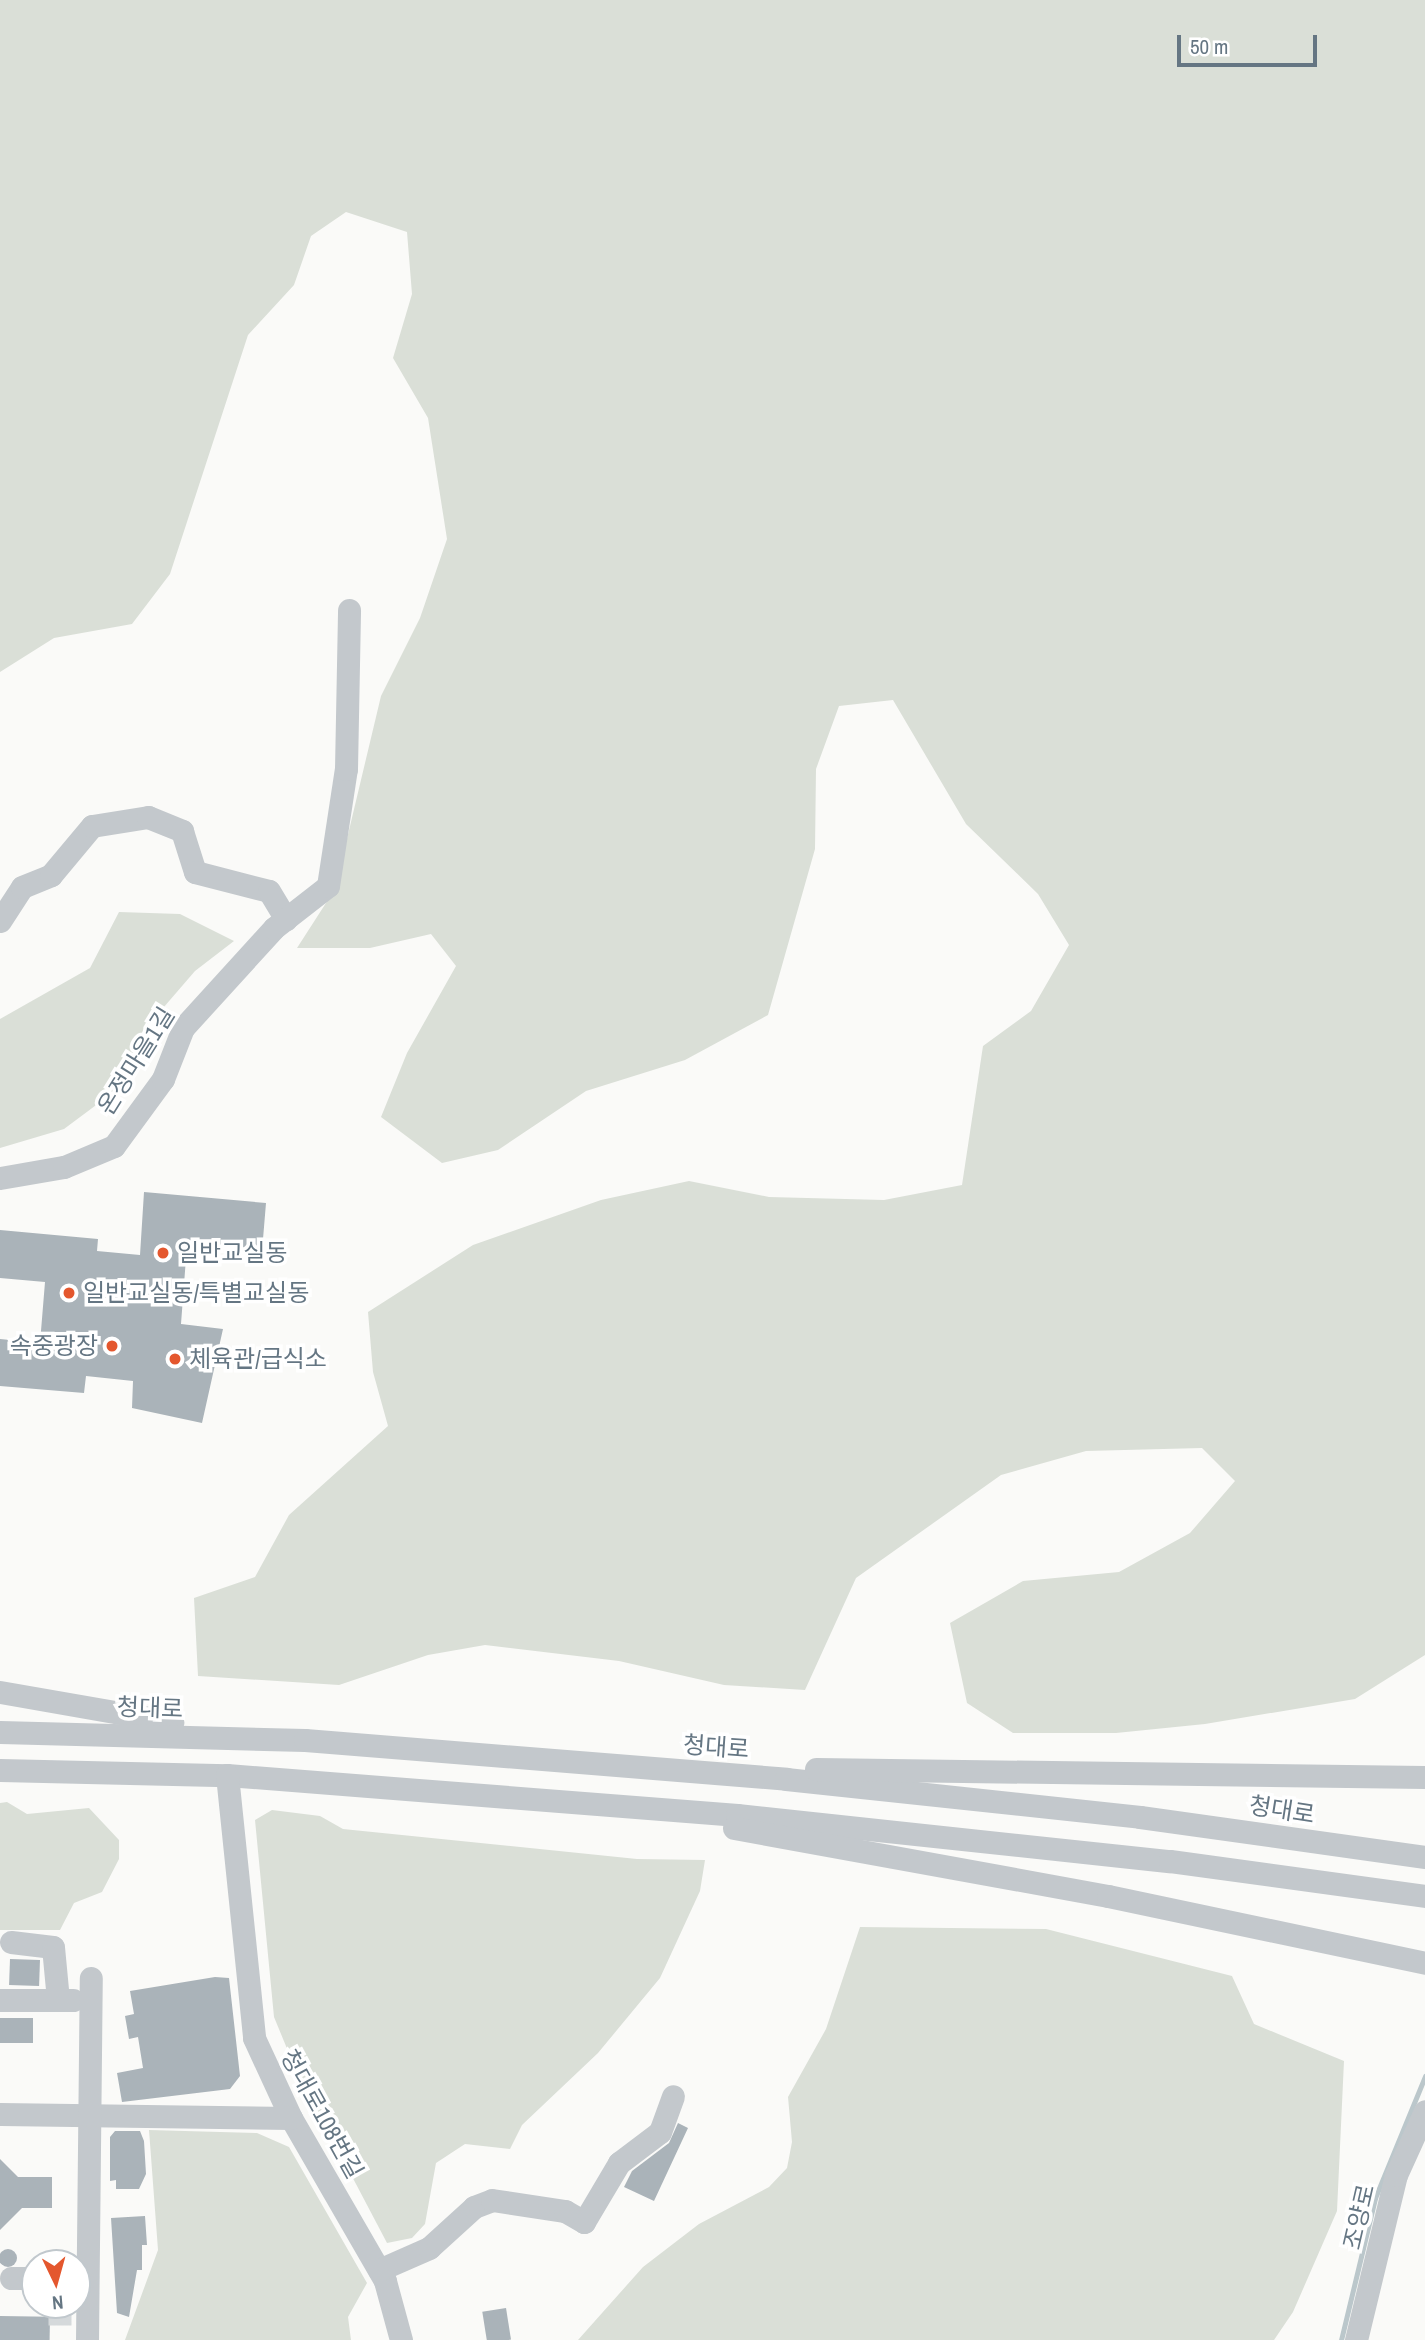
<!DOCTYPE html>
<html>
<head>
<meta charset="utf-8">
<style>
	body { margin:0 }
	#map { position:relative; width:1425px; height:2340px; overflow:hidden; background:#fafaf8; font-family:"Archivo Narrow","Noto Sans KR",sans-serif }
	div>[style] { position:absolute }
	.green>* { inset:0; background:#dadfd7 }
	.stream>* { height:5px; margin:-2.5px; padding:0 2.5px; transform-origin:2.5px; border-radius:2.5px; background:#bbc7cb }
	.building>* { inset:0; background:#aab3b9; transform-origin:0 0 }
	.round { border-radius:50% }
	.minor-tunnel>* { height:23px; margin-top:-11.5px; transform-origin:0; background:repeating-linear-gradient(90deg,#d5d9db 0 23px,transparent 0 34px) }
	.minor>* { height:23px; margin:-11.5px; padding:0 11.5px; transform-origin:11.5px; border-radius:11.5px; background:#c3c8cc }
	.dots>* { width:19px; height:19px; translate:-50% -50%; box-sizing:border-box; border:4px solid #fff; border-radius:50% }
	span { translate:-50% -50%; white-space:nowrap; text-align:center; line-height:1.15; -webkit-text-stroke:7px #fff; paint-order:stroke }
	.street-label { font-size:24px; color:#657683 }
	.poi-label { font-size:24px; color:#657683 }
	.left { translate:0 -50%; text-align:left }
	.right { translate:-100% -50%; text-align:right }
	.north { position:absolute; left:21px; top:2249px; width:70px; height:70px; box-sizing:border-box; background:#fff; border:2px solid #c1c8cd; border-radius:50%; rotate:175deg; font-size:19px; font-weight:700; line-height:28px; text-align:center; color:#657683 }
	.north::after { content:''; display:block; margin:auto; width:24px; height:32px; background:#e4572e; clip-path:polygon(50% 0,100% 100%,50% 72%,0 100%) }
	.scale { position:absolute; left:1177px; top:35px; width:140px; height:32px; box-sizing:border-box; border:4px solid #657683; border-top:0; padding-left:9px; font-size:21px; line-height:24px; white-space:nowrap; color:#657683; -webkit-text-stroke:5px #fff; paint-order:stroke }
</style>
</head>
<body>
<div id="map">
	<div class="green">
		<div style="clip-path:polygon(0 0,1425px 0,1425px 1655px,1355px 1699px,1205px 1724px,1116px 1733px,1013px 1733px,967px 1703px,950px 1623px,1023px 1581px,1119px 1572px,1190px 1533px,1235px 1481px,1202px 1448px,1086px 1451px,1001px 1475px,856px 1578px,805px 1690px,724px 1685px,619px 1661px,485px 1645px,428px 1655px,339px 1685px,198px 1676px,194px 1598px,255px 1577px,289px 1515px,388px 1426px,373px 1372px,368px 1312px,473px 1245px,601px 1200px,689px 1181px,769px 1197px,884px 1200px,962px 1185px,983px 1046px,1031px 1011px,1069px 945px,1038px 894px,966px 824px,893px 700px,839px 706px,816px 769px,815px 849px,768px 1015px,685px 1060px,586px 1091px,498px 1150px,442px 1163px,381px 1117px,407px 1053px,456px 966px,431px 934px,370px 948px,297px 948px,335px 889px,381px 696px,420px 618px,447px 539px,428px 418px,393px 358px,412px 294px,407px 232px,346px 212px,311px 236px,294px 285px,248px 335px,170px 574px,132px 624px,54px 638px,0 672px)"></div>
		<div style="clip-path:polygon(119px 912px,180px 914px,234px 941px,195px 971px,145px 1029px,115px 1091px,64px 1129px,0 1148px,0 1019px,90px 968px)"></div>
		<div style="clip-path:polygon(7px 1802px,27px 1814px,89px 1808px,119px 1840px,119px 1859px,102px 1892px,74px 1903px,60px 1930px,0 1930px,0 1803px)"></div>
		<div style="clip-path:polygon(272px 1810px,320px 1816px,343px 1829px,637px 1859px,705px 1860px,700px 1891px,660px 1978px,598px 2053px,522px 2125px,510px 2149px,465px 2144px,436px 2163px,425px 2224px,412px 2238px,387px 2243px,295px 2068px,274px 2017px,255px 1820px)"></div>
		<div style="clip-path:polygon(860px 1927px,1046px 1929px,1232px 1976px,1254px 2024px,1344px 2061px,1337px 2211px,1293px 2312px,1274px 2340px,578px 2340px,643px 2267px,699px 2224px,769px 2187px,787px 2168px,792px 2142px,788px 2097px,826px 2029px)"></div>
		<div style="clip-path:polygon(149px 2130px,257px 2133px,289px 2147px,367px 2283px,348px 2317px,351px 2340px,125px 2340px,158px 2250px)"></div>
	</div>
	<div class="stream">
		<div style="left:1341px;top:2340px;width:146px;rotate:-76.5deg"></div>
		<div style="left:1375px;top:2198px;width:132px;rotate:-67.7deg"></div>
	</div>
	<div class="building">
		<div style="clip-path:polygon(144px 1192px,266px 1203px,262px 1251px,187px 1245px,181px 1324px,223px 1329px,202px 1423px,132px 1408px,133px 1381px,86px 1376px,84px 1393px,0 1386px,0 1339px,40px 1343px,45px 1282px,0 1278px,0 1230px,98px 1239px,97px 1251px,140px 1255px)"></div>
		<div style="left:10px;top:1959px;width:30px;height:26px;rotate:2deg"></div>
		<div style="clip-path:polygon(215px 1977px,229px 1978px,240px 2076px,230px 2089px,122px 2102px,117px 2073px,143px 2068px,138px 2037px,129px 2039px,125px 2016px,134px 2014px,130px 1991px)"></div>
		<div style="left:0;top:2018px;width:33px;height:25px"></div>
		<div style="clip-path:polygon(678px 2123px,688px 2128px,654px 2201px,624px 2187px,632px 2171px,669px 2143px)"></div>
		<div style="clip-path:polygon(115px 2131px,140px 2131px,144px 2141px,146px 2174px,139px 2189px,116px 2189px,116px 2180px,110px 2181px,110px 2137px)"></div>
		<div style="clip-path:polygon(0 2159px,18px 2177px,52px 2177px,52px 2208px,22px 2208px,0 2230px)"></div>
		<div style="clip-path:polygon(145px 2216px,147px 2245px,142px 2245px,142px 2270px,137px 2270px,129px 2317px,117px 2313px,111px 2218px)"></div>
		<div class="round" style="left:-1px;top:2249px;width:18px;height:18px"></div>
		<div style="left:506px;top:2308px;width:32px;height:24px;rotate:81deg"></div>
		<div style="left:0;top:2316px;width:50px;height:24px;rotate:1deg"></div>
	</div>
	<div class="minor-tunnel">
		<div style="left:60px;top:2325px;width:20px;rotate:-90deg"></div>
	</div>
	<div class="minor">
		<div style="left:0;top:921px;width:40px;rotate:-57.1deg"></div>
		<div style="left:22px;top:887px;width:31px;rotate:-22deg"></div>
		<div style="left:51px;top:875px;width:64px;rotate:-50.1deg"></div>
		<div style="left:92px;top:826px;width:57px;rotate:-9.1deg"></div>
		<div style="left:148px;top:817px;width:37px;rotate:22deg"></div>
		<div style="left:182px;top:831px;width:43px;rotate:72.4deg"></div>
		<div style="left:195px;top:872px;width:76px;rotate:14.4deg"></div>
		<div style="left:269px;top:891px;width:33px;rotate:59deg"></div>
		<div style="left:0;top:1178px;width:65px;rotate:-9.8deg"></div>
		<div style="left:64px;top:1167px;width:54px;rotate:-22.8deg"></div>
		<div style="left:114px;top:1146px;width:83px;rotate:-53.8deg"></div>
		<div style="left:163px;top:1079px;width:55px;rotate:-68.6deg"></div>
		<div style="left:183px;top:1028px;width:135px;rotate:-47.7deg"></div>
		<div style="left:274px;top:928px;width:68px;rotate:-37.9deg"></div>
		<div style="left:328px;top:886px;width:118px;rotate:-81.3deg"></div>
		<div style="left:346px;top:769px;width:159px;rotate:-88.9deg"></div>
		<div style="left:0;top:1692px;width:175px;rotate:9.9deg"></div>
		<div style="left:0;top:1732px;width:305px;rotate:1.5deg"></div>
		<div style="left:305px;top:1740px;width:483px;rotate:4.6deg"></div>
		<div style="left:786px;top:1779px;width:356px;rotate:6.1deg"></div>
		<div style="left:1140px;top:1817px;width:288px;rotate:8deg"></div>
		<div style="left:816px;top:1769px;width:609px;rotate:0.75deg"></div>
		<div style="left:0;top:1770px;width:227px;rotate:1.3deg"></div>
		<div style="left:227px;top:1775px;width:512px;rotate:4.48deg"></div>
		<div style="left:737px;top:1815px;width:435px;rotate:6.1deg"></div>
		<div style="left:1170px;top:1861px;width:257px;rotate:7.8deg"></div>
		<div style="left:227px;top:1775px;width:264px;rotate:84.1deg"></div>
		<div style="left:254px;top:2038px;width:88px;rotate:65.2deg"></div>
		<div style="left:291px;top:2118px;width:188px;rotate:60deg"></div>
		<div style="left:385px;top:2281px;width:61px;rotate:74.8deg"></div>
		<div style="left:734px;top:1828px;width:380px;rotate:10.3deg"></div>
		<div style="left:1108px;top:1896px;width:324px;rotate:11.9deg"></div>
		<div style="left:11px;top:1942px;width:42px;rotate:6.8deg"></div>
		<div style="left:53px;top:1947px;width:53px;rotate:84.6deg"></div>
		<div style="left:0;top:2000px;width:73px"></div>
		<div style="left:0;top:2114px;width:291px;rotate:0.8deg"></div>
		<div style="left:379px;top:2270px;width:55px;rotate:-23.7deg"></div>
		<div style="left:429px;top:2248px;width:61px;rotate:-42.3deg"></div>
		<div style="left:474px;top:2207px;width:19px;rotate:-21deg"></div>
		<div style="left:492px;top:2200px;width:74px;rotate:8.6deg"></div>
		<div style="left:565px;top:2211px;width:22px;rotate:30deg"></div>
		<div style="left:584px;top:2222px;width:69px;rotate:-59.3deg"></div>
		<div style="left:619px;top:2163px;width:51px;rotate:-37.1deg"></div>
		<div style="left:660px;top:2132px;width:38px;rotate:-70deg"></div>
		<div style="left:11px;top:2278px;width:24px"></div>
		<div style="left:87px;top:2340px;width:362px;rotate:-89.4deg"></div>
		<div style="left:1356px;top:2340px;width:170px;rotate:-76.4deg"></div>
		<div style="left:1396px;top:2175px;width:70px;rotate:-65.6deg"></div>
	</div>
	<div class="dots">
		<div style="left:163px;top:1253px;background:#e4572e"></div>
		<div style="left:69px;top:1293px;background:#e4572e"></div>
		<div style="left:112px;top:1346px;background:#e4572e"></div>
		<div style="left:175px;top:1359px;background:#e4572e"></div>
	</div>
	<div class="street-label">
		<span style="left:136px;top:1061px;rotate:-58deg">온정마을1길</span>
		<span style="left:150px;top:1708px;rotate:2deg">청대로</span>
		<span style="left:716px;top:1747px;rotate:4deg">청대로</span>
		<span style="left:1282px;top:1810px;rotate:9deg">청대로</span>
		<span style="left:322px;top:2114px;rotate:61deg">청대로108번길</span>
		<span style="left:1359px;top:2217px;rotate:-77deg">조양로</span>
	</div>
	<div class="poi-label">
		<span class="left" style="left:177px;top:1253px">일반교실동</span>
		<span class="left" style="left:83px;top:1293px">일반교실동/특별교실동</span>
		<span class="right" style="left:98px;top:1346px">속중광장</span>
		<span class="left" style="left:189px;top:1359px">체육관/급식소</span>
	</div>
	<div class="north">N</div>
	<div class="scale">50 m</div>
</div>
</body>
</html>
